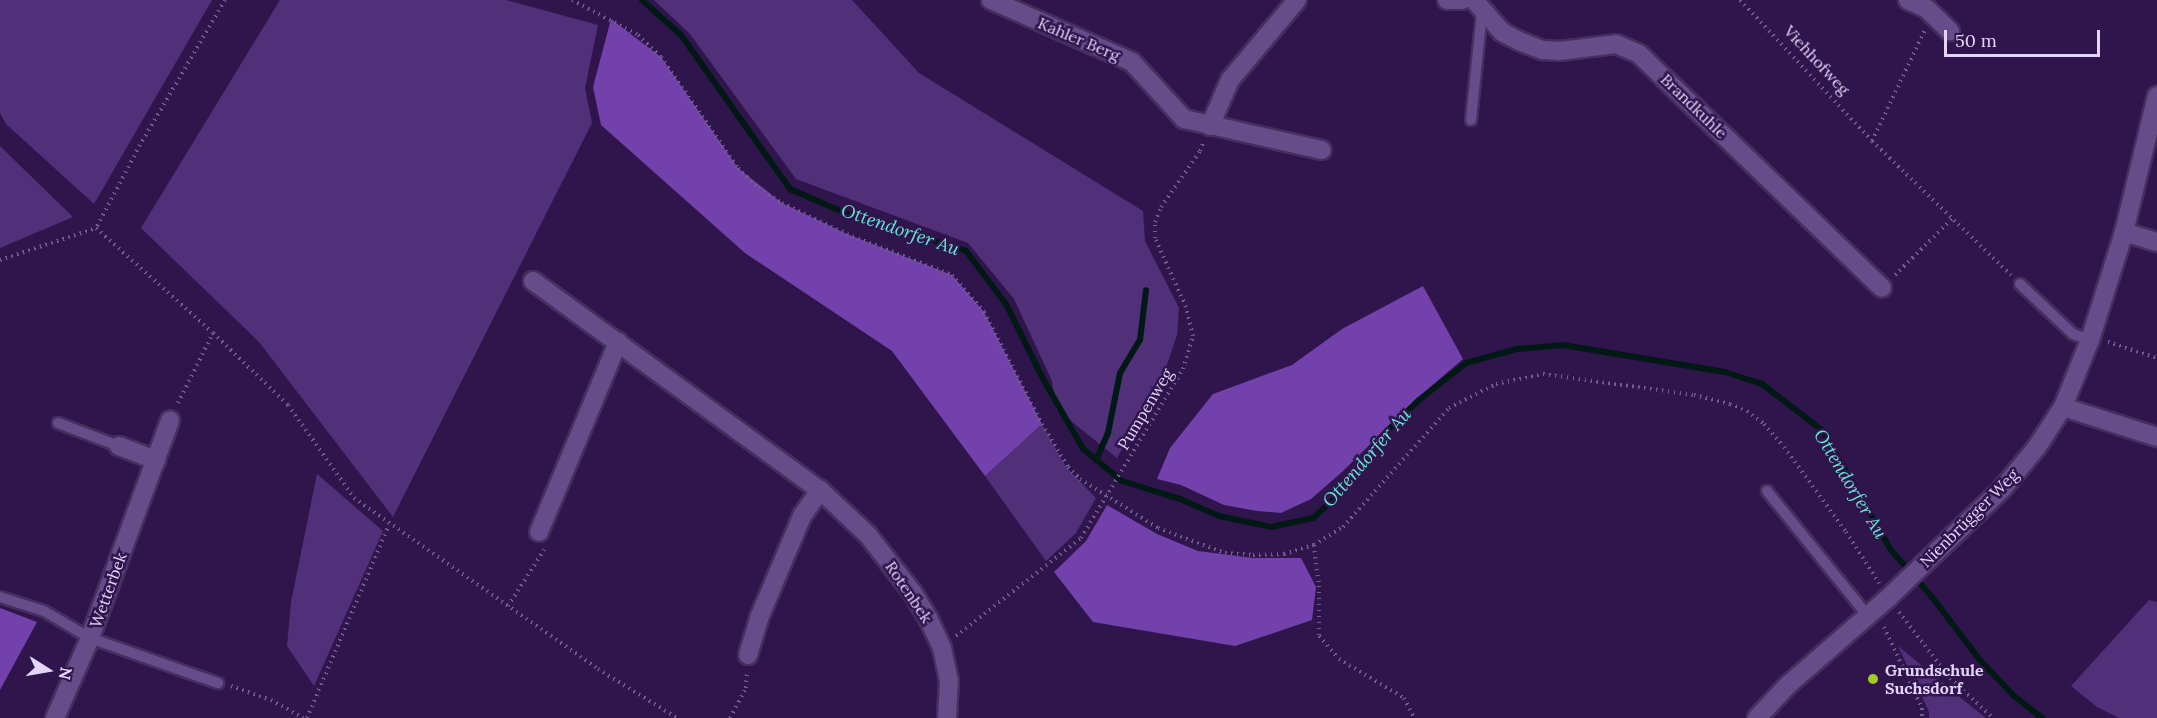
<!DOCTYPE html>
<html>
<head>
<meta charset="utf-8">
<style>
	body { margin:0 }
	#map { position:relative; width:2157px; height:718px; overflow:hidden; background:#30154d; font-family:Lora,serif }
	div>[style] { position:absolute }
	.green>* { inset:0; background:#512f79 }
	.forest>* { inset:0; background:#7341ac }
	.stream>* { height:6px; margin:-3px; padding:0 3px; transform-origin:3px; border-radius:3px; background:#011915 }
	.path>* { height:4px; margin-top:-2px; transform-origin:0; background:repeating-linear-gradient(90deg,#735d8e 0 1.5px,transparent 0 6px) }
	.roads { filter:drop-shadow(2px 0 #442f5e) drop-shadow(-2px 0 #442f5e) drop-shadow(0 2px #442f5e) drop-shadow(0 -2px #442f5e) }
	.service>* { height:10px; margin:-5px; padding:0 5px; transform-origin:5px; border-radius:5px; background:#664d8a }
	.minor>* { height:18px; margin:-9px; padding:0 9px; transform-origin:9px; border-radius:9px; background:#664d8a }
	.dots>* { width:16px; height:16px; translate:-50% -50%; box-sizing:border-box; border:3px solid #30154d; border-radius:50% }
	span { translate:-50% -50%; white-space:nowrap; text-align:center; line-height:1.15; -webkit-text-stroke:5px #30154d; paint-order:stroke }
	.street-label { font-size:16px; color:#e2d5f9 }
	.poi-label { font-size:16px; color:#e2d5f9; font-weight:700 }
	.left { translate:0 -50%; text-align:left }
	.water-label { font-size:18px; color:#65e6d2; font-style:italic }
	.north { position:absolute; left:18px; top:640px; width:60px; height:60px; -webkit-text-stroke:4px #30154d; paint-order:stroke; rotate:101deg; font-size:16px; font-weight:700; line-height:24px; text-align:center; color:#e2d5f9 }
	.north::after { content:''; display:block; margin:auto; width:21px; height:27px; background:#e2d5f9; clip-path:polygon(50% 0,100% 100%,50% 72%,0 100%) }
	.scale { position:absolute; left:1944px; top:30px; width:156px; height:27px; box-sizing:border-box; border:3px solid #e2d5f9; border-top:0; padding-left:8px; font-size:18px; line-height:21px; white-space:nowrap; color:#e2d5f9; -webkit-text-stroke:4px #30154d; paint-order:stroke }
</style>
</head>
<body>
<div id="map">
	<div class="green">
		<div style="clip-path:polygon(0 0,212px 0,94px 204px,6px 124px,0 113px)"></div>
		<div style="clip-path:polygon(280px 0,506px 0,598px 25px,585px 88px,592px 123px,393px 517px,259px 342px,141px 228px)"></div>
		<div style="clip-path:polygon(654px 0,852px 0,919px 73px,1143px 211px,1145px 241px,1179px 308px,1177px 335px,1165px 370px,1117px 458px,1056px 409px,1052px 381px,1014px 299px,968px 243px,796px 179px,690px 34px)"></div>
		<div style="clip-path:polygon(0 146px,73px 217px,0 248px)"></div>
		<div style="clip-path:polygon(1042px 424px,1066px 467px,1096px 498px,1076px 533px,1046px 561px,985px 476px)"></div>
		<div style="clip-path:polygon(317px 474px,383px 531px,314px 686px,287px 646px,291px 602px)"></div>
		<div style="clip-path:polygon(2149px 600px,2157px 602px,2157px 718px,2119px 718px,2097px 707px,2071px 686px)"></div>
		<div style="clip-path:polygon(1898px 646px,1962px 699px,1986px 718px,1929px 718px,1929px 712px)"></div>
	</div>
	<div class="forest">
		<div style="clip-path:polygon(611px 19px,661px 57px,738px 168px,782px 203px,847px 234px,952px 275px,984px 312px,1042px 424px,985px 476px,892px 351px,745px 253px,601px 125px,593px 87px)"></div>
		<div style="clip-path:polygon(1423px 286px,1463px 359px,1415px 400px,1342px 472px,1311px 499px,1281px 513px,1257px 511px,1224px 505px,1181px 485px,1157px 479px,1170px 448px,1213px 394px,1292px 365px,1342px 329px)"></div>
		<div style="clip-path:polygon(1107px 505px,1157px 534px,1198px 551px,1253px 558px,1301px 558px,1316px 587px,1312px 620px,1235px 646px,1093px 622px,1054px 572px,1086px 541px)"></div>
		<div style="clip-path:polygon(0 608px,37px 622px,0 690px)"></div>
	</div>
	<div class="stream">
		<div style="left:642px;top:0;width:52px;rotate:41.9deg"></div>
		<div style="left:681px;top:35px;width:189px;rotate:54.7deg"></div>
		<div style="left:790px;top:189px;width:75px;rotate:23.5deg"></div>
		<div style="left:859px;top:219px;width:32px;rotate:13deg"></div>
		<div style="left:890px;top:226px;width:80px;rotate:18.2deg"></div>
		<div style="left:966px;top:251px;width:66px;rotate:53deg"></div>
		<div style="left:1006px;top:304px;width:81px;rotate:63.7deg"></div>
		<div style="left:1042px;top:377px;width:83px;rotate:60.3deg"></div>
		<div style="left:1083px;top:449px;width:50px;rotate:39.4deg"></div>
		<div style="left:1122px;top:481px;width:61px;rotate:17.2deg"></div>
		<div style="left:1180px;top:499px;width:43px;rotate:23.6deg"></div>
		<div style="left:1219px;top:516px;width:53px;rotate:11.9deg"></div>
		<div style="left:1271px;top:527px;width:43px;rotate:-12.1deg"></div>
		<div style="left:1313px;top:518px;width:43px;rotate:-42.2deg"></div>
		<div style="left:1345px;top:489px;width:62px;rotate:-55.5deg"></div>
		<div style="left:1380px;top:438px;width:54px;rotate:-44.3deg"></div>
		<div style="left:1419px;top:400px;width:60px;rotate:-38.2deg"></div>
		<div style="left:1466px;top:363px;width:53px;rotate:-15.4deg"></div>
		<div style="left:1517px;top:349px;width:46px;rotate:-5deg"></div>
		<div style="left:1563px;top:345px;width:164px;rotate:9.5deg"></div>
		<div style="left:1725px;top:372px;width:39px;rotate:18deg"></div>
		<div style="left:1762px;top:384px;width:76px;rotate:37.5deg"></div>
		<div style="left:1822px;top:430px;width:138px;rotate:60.1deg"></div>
		<div style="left:1891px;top:550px;width:62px;rotate:48.9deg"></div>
		<div style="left:1932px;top:597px;width:78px;rotate:52.8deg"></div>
		<div style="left:1979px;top:659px;width:51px;rotate:46.6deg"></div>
		<div style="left:2014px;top:696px;width:36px;rotate:38deg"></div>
		<div style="left:1096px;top:460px;width:30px;rotate:-66deg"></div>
		<div style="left:1108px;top:433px;width:61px;rotate:-78.7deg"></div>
		<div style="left:1120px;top:373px;width:39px;rotate:-59deg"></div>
		<div style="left:1140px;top:340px;width:50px;rotate:-83.2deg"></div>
	</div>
	<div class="path">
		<div style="left:225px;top:0;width:168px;rotate:120.4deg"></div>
		<div style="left:140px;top:145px;width:94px;rotate:117.9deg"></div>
		<div style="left:96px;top:228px;width:157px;rotate:41.9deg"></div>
		<div style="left:213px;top:333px;width:104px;rotate:43.8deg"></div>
		<div style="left:288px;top:405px;width:114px;rotate:54.6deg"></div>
		<div style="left:354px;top:498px;width:298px;rotate:35deg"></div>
		<div style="left:598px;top:669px;width:93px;rotate:31.8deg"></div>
		<div style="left:572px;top:0;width:75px;rotate:27.9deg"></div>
		<div style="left:638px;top:35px;width:32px;rotate:44deg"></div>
		<div style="left:661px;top:57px;width:135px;rotate:55.3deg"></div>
		<div style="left:738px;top:168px;width:28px;rotate:45deg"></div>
		<div style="left:758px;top:188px;width:28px;rotate:32deg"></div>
		<div style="left:782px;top:203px;width:72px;rotate:25.5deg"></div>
		<div style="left:847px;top:234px;width:113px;rotate:21.3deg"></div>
		<div style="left:952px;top:275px;width:49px;rotate:49.1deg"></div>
		<div style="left:984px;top:312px;width:126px;rotate:62.6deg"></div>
		<div style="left:1042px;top:424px;width:50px;rotate:58.8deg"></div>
		<div style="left:1068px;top:467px;width:17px;rotate:45deg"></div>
		<div style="left:1080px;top:479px;width:92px;rotate:32.1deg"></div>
		<div style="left:1158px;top:528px;width:72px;rotate:20.5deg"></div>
		<div style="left:1225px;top:553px;width:28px;rotate:4deg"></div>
		<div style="left:1253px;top:555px;width:31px;rotate:-2deg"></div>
		<div style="left:1284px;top:554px;width:31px;rotate:-17deg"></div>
		<div style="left:1314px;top:545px;width:34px;rotate:-32deg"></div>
		<div style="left:1343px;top:527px;width:159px;rotate:-48.3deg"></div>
		<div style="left:1449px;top:408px;width:53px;rotate:-27.1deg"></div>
		<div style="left:1496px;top:384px;width:48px;rotate:-12deg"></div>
		<div style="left:1543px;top:374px;width:152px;rotate:7.9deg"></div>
		<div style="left:1694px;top:395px;width:37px;rotate:14deg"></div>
		<div style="left:1730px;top:404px;width:18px;rotate:22deg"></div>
		<div style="left:1747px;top:411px;width:21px;rotate:37deg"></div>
		<div style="left:1764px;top:424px;width:30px;rotate:49deg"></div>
		<div style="left:1784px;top:447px;width:105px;rotate:53.9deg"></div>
		<div style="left:1846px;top:532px;width:61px;rotate:57.1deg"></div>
		<div style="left:1740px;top:0;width:193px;rotate:46.9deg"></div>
		<div style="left:1872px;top:141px;width:193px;rotate:44deg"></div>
		<div style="left:1872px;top:141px;width:123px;rotate:-64.5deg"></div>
		<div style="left:0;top:260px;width:101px;rotate:-18.4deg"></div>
		<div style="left:1895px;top:275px;width:80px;rotate:-44.5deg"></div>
		<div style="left:2108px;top:342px;width:52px;rotate:18.1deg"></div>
		<div style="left:178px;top:403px;width:78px;rotate:-63.4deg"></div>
		<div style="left:1314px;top:545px;width:41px;rotate:83deg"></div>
		<div style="left:1319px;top:586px;width:50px;rotate:90deg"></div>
		<div style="left:1319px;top:636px;width:30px;rotate:49deg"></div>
		<div style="left:1339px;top:659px;width:76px;rotate:31deg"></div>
		<div style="left:1404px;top:698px;width:22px;rotate:63deg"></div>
		<div style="left:508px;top:606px;width:67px;rotate:-57.3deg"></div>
		<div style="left:1899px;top:612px;width:83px;rotate:52.3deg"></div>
		<div style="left:1950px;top:678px;width:59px;rotate:42.9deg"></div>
		<div style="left:1884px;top:627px;width:89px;rotate:64.9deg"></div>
		<div style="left:1922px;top:708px;width:10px;rotate:90deg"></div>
		<div style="left:956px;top:636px;width:159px;rotate:-38.1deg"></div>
		<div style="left:1081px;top:538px;width:197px;rotate:-58.9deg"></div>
		<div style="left:1183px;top:369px;width:34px;rotate:-73deg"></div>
		<div style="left:1193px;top:336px;width:30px;rotate:-104deg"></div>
		<div style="left:1186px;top:307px;width:76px;rotate:-114.2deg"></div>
		<div style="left:1155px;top:238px;width:16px;rotate:-90deg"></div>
		<div style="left:1155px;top:222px;width:16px;rotate:-68deg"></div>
		<div style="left:1161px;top:207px;width:68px;rotate:-55.1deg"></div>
		<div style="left:1200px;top:151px;width:11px;rotate:-68deg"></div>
		<div style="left:231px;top:686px;width:42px;rotate:19.3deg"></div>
		<div style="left:271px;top:700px;width:37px;rotate:29deg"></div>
		<div style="left:307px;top:718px;width:210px;rotate:-67deg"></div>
		<div style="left:730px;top:718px;width:34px;rotate:-62deg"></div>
		<div style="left:746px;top:688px;width:15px;rotate:-86deg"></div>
	</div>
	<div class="roads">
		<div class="service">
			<div style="left:1471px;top:120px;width:109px;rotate:-84.2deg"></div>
			<div style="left:2020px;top:284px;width:73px;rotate:43.3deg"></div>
			<div style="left:2073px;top:334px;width:18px;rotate:19deg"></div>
			<div style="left:58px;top:423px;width:65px;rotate:20.7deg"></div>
			<div style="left:1767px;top:491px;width:161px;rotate:51.1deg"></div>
			<div style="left:0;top:597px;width:46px;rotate:17.7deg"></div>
			<div style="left:44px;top:611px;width:53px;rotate:30.4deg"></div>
			<div style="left:90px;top:638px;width:136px;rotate:19.4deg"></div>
		</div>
		<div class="minor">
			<div style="left:991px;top:0;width:154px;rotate:23.7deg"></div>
			<div style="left:1132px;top:62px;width:77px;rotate:47.6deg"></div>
			<div style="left:1184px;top:119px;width:141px;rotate:12.7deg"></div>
			<div style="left:1447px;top:0;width:15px"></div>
			<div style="left:1474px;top:0;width:43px;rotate:48.8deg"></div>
			<div style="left:1502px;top:32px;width:19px;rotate:28deg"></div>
			<div style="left:1519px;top:41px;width:26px;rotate:21deg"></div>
			<div style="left:1543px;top:50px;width:17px;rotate:3deg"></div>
			<div style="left:1560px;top:51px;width:56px;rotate:-7.1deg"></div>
			<div style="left:1616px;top:44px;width:25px;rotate:23deg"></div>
			<div style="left:1639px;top:54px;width:337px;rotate:43.9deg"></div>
			<div style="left:1908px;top:0;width:21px;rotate:25deg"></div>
			<div style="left:1927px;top:9px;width:32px;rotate:44deg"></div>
			<div style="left:1210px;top:126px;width:50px;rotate:-66.5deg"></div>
			<div style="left:1230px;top:80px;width:104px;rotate:-50.1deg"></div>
			<div style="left:2124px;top:232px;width:34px;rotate:17deg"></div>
			<div style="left:533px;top:281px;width:355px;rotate:36.1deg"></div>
			<div style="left:820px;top:490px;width:66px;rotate:43.2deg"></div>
			<div style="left:868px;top:535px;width:73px;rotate:52.2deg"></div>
			<div style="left:913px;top:593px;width:31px;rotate:59deg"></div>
			<div style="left:929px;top:620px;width:31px;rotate:65deg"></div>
			<div style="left:942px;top:648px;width:33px;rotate:78deg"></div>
			<div style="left:949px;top:680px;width:38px;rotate:93deg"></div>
			<div style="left:2063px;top:407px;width:99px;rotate:17.7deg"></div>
			<div style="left:119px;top:446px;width:40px;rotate:21deg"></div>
			<div style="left:539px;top:532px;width:206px;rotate:-67.4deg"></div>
			<div style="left:748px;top:655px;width:39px;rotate:-73deg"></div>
			<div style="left:759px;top:618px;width:111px;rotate:-67.1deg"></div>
			<div style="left:802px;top:516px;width:32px;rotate:-55deg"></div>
			<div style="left:55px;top:718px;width:87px;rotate:-66.4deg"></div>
			<div style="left:90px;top:638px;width:232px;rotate:-69.8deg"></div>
			<div style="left:1757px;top:718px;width:45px;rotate:-46.8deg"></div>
			<div style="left:1788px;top:685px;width:133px;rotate:-41deg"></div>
			<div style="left:1888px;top:598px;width:159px;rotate:-43.7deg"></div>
			<div style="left:2003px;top:488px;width:53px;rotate:-50.3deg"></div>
			<div style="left:2037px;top:447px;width:48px;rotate:-57deg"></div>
			<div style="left:2063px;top:407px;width:72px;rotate:-68.1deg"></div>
			<div style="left:2090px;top:340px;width:113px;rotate:-72.5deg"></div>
			<div style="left:2124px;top:232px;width:140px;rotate:-76.4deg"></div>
		</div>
	</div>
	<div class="dots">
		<div style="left:1873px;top:679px;background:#a5c823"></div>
	</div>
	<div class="street-label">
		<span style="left:1079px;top:39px;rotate:23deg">Kahler Berg</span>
		<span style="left:1817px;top:60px;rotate:47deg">Viehhofweg</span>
		<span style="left:1694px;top:106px;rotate:44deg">Brandkuhle</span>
		<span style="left:1145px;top:409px;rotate:-59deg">Pumpenweg</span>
		<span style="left:1969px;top:518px;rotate:-45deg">Nienbrügger Weg</span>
		<span style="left:108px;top:590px;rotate:-70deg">Wetterbek</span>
		<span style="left:909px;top:592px;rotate:56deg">Rotenbek</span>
	</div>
	<div class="poi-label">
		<span class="left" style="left:1885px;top:679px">Grundschule<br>Suchsdorf</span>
	</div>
	<div class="water-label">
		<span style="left:900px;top:230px;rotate:19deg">Ottendorfer Au</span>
		<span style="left:1367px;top:458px;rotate:-49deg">Ottendorfer Au</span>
		<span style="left:1850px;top:484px;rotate:59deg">Ottendorfer Au</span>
	</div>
	<div class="north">N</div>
	<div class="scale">50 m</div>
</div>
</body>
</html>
